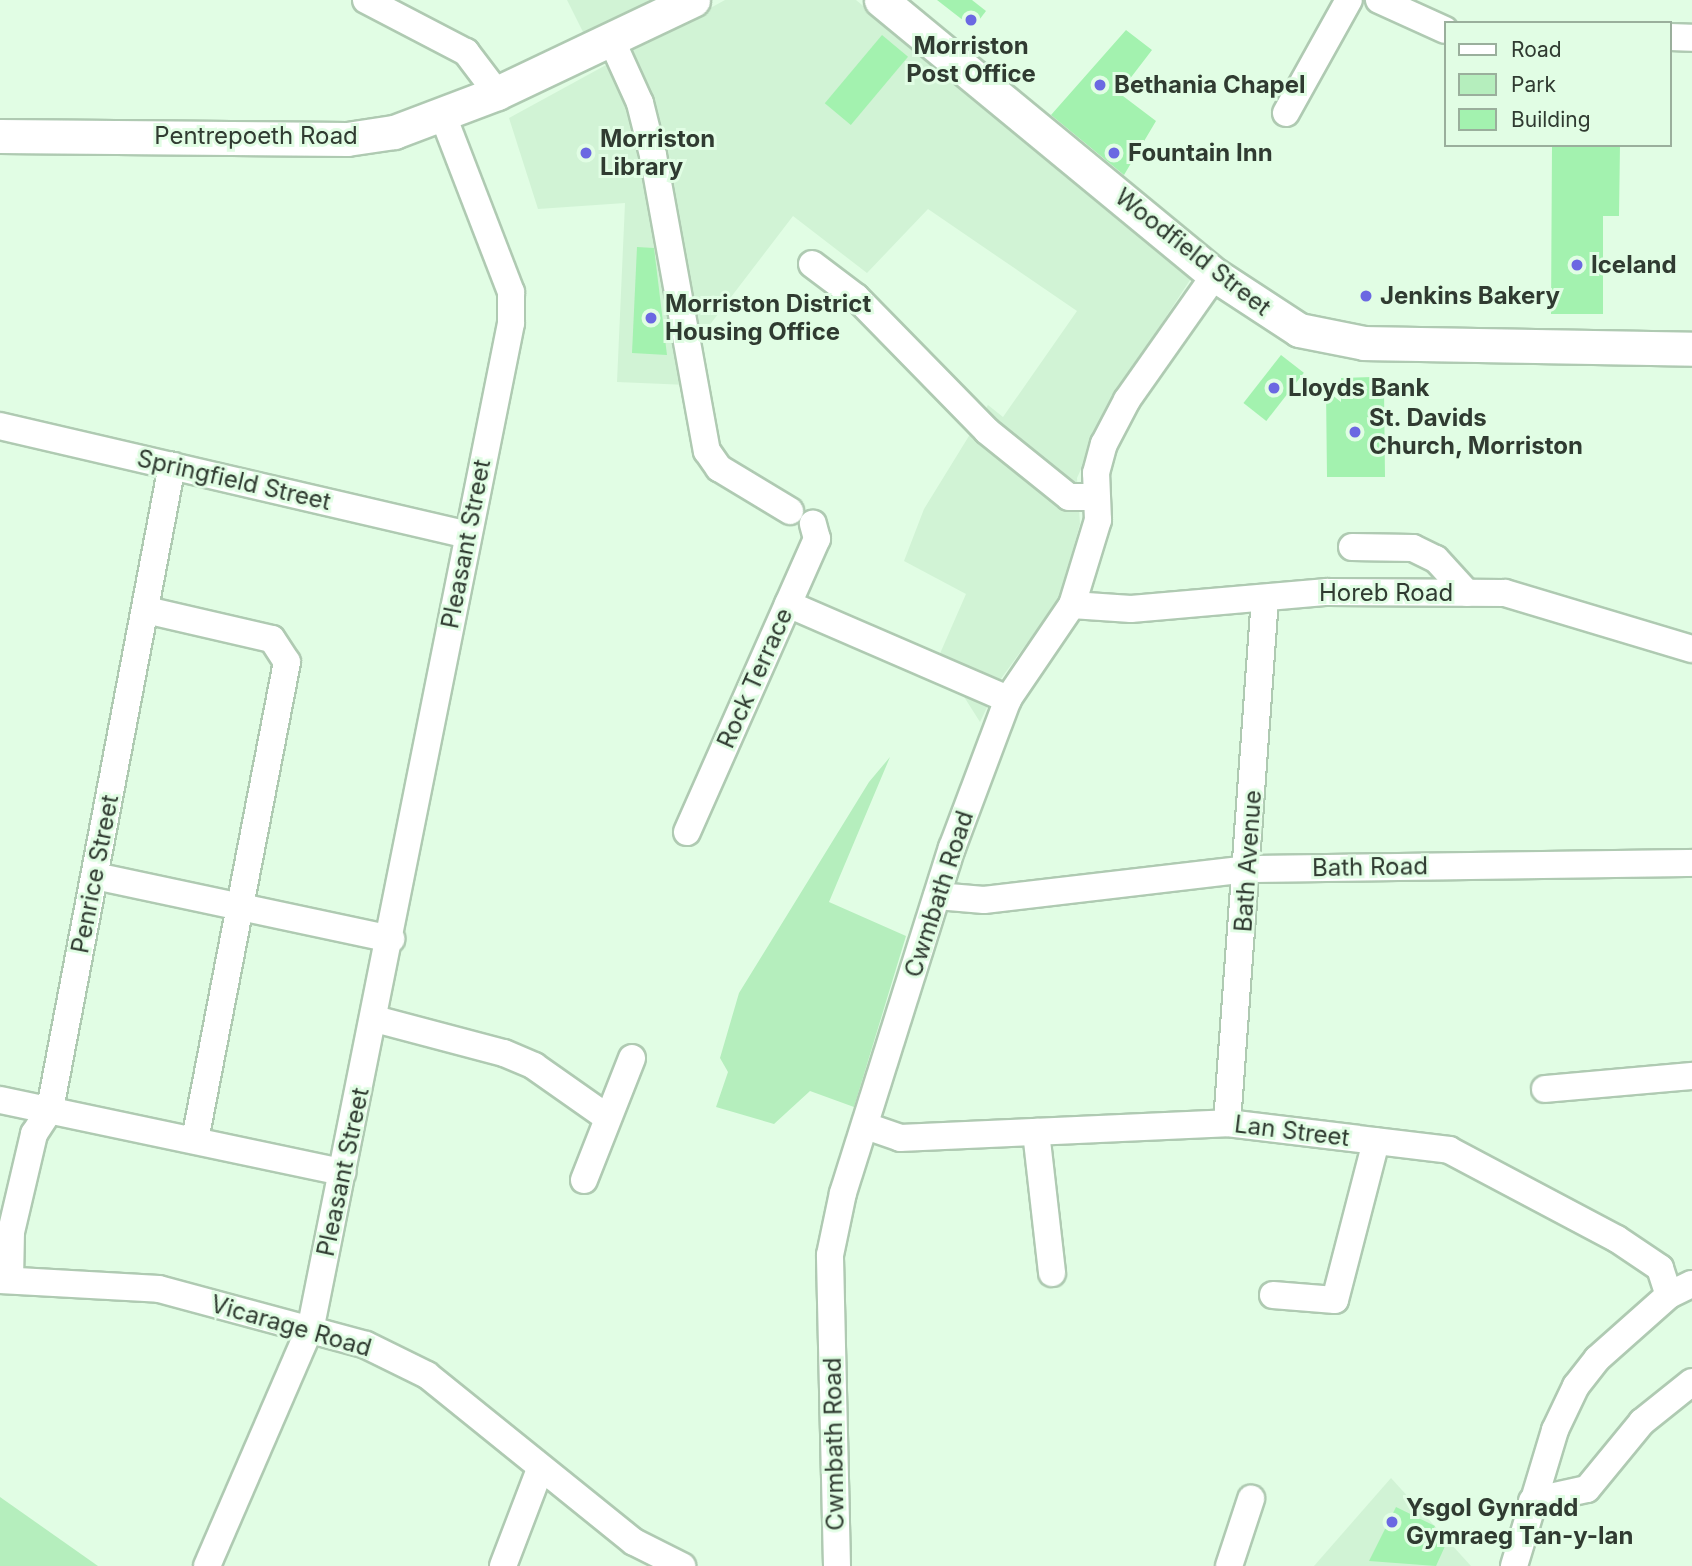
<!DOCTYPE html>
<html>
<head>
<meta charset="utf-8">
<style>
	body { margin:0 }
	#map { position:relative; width:1692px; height:1566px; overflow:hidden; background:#e1fde4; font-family:Inter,sans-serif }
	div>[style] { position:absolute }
	.built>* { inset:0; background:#d1f3d5 }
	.green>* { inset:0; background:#b5eebd }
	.building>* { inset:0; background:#a3f2af; transform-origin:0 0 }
	.roads { filter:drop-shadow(2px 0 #afcab2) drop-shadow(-2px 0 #afcab2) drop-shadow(0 2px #afcab2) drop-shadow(0 -2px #afcab2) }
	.minor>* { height:26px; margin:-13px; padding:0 13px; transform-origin:13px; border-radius:13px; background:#fff }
	.major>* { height:33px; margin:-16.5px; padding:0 16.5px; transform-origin:16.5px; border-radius:16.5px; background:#fff }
	.dots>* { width:19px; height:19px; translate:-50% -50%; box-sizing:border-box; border:4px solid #e1fde4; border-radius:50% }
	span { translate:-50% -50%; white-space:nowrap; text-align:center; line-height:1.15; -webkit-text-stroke:6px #e1fde4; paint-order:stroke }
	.poi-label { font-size:24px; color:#303b31; font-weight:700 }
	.left { translate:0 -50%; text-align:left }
	.street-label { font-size:24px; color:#303b31 }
	.legend { position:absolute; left:1444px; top:21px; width:228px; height:126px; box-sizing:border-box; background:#e1fde4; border:2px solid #9aaf9c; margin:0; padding:9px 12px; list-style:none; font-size:21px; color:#303b31 }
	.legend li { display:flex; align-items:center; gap:14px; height:35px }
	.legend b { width:35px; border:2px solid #9aaf9c }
</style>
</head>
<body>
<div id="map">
	<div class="built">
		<div style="clip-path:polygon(567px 0,651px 0,584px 34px)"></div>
		<div style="clip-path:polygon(725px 0,856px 0,1192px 277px,1113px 398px,1077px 478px,1080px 524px,1059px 599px,1000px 680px,980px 722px,961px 692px,928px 681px,966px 594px,904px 561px,924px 509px,988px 405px,1003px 417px,1077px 311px,928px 209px,867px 273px,793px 216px,702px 335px,707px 377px,688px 385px,617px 382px,625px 203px,538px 209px,509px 118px)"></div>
		<div style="clip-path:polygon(1391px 1478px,1471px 1566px,1314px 1566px)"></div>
	</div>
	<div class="green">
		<div style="clip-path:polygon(890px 757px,829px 902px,906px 936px,854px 1107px,810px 1091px,774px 1124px,716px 1107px,728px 1072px,720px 1058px,739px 993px,869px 782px)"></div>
		<div style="clip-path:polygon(0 1497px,98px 1566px,0 1566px)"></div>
	</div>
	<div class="building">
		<div style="clip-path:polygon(937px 0,972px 0,986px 11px,973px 28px)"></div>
		<div style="clip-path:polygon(1126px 30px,1152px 50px,1119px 93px,1156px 121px,1124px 175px,1051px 115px)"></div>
		<div style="left:882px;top:35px;width:34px;height:89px;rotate:40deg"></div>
		<div style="clip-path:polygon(1552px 145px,1620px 145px,1619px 216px,1603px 216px,1603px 314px,1551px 314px)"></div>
		<div style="clip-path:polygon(637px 247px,654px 248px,667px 355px,632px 353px)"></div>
		<div style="left:1281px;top:355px;width:29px;height:61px;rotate:38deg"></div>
		<div style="clip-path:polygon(1372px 377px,1372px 387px,1384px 387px,1385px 477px,1327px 477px,1326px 390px,1341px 402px,1341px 378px)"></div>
		<div style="clip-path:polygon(1396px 1507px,1435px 1526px,1430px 1536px,1446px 1544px,1436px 1566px,1369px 1561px)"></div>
	</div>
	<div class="roads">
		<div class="minor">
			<div style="left:366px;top:0;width:113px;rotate:27.5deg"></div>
			<div style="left:466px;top:52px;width:51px;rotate:52.9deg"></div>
			<div style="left:1379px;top:0;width:72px;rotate:24.4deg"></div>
			<div style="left:1669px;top:37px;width:23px;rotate:2deg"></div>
			<div style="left:611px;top:39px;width:70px;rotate:65.6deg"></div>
			<div style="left:640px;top:103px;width:54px;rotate:76deg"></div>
			<div style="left:653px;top:155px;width:301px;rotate:79.7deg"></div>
			<div style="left:707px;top:451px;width:21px;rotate:55deg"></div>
			<div style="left:719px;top:468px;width:83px;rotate:31.2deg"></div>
			<div style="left:1286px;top:113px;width:129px;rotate:-60.9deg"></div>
			<div style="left:812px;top:264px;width:55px;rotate:36.9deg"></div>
			<div style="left:856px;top:297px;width:187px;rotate:45.6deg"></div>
			<div style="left:987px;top:431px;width:105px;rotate:38.8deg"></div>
			<div style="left:1069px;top:497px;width:26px"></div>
			<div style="left:0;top:426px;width:480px;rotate:13.1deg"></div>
			<div style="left:1352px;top:547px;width:61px;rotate:0.9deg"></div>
			<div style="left:1413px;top:548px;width:25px;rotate:26deg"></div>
			<div style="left:1436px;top:559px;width:46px;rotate:47.6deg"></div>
			<div style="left:788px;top:604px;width:240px;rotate:23.4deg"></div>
			<div style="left:1072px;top:605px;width:59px;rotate:3.9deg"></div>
			<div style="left:1131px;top:609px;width:197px;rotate:-5deg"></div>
			<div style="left:1327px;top:592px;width:178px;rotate:0.3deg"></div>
			<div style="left:1505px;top:593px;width:195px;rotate:16.7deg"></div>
			<div style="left:146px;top:610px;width:129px;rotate:13deg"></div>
			<div style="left:272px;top:639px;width:27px;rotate:57deg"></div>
			<div style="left:287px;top:662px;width:487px;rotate:100.9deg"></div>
			<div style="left:687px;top:832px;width:321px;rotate:-66.1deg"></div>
			<div style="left:817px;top:539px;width:16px;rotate:-105deg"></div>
			<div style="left:95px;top:876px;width:303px;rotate:12deg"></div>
			<div style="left:937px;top:896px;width:47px;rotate:4.9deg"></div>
			<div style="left:984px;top:900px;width:267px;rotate:-6.7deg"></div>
			<div style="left:1249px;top:869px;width:443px;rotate:-0.8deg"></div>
			<div style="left:375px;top:1019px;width:133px;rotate:14.8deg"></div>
			<div style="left:504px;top:1053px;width:33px;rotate:23deg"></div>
			<div style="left:534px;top:1066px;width:90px;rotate:35.1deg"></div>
			<div style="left:1545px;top:1089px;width:148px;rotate:-5.1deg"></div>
			<div style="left:0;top:1100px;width:350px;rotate:11.9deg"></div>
			<div style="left:1227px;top:1123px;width:526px;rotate:-85.86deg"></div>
			<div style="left:866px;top:1126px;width:36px;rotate:19deg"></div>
			<div style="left:900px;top:1138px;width:327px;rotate:-2.6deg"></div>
			<div style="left:1227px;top:1123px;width:224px;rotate:6.9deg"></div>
			<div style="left:1449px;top:1150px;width:190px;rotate:27.9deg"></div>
			<div style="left:1617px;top:1239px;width:52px;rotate:34deg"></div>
			<div style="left:1660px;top:1268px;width:28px;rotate:72deg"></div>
			<div style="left:1036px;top:1132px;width:142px;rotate:83.5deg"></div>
			<div style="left:584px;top:1180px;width:131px;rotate:-68.5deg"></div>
			<div style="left:10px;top:1279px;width:47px;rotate:-88.8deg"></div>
			<div style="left:11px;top:1232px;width:101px;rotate:-76.8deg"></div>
			<div style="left:34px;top:1134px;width:30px;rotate:-57deg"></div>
			<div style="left:50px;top:1109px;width:655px;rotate:-79.27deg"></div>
			<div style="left:0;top:1280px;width:159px;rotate:3.2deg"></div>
			<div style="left:159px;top:1289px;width:214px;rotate:15.1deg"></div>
			<div style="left:366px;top:1345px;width:68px;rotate:26.2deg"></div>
			<div style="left:427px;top:1375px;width:266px;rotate:38.9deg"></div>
			<div style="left:634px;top:1542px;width:54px;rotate:26.6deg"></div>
			<div style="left:1273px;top:1295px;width:62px;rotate:4.6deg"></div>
			<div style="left:1335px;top:1300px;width:164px;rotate:-75.5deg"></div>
			<div style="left:1532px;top:1501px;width:56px;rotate:-12.3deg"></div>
			<div style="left:1587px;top:1489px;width:87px;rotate:-50.6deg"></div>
			<div style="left:1642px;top:1422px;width:64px;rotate:-38.7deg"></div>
			<div style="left:207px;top:1566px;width:262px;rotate:-66.6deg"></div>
			<div style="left:311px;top:1326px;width:1023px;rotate:-78.72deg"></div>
			<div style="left:511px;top:323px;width:31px;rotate:-90deg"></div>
			<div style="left:511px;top:292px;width:189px;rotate:-111.1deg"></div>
			<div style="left:503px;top:1566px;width:104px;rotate:-69.1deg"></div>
			<div style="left:837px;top:1566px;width:311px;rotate:-91.3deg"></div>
			<div style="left:830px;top:1255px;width:63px;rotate:-78.2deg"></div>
			<div style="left:843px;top:1193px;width:362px;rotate:-72.5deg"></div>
			<div style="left:952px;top:848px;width:159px;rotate:-69.4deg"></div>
			<div style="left:1008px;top:699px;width:114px;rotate:-55.8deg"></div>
			<div style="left:1072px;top:605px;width:89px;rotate:-73deg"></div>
			<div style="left:1098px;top:520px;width:47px;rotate:-92.4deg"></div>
			<div style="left:1096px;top:473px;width:30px;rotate:-75deg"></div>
			<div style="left:1104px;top:444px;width:50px;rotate:-62.4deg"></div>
			<div style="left:1127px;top:400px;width:153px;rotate:-54.9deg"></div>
			<div style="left:1229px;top:1566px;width:71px;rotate:-71.8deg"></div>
			<div style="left:1514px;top:1566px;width:142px;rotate:-73.2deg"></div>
			<div style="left:1555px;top:1430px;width:49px;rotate:-64.5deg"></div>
			<div style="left:1576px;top:1386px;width:34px;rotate:-52deg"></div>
			<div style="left:1597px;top:1359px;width:96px;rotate:-41.6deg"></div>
			<div style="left:1669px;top:1295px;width:25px;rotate:-26deg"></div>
		</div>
		<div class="major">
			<div style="left:881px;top:0;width:433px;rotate:39.5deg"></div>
			<div style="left:1215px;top:275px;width:100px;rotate:33.2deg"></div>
			<div style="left:1299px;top:330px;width:66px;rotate:11.3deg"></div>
			<div style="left:1364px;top:343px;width:328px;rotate:1deg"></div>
			<div style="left:0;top:136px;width:347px;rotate:0.5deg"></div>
			<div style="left:347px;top:139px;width:48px;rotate:-8.5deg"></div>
			<div style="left:394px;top:132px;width:110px;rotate:-20.7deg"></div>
			<div style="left:497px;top:93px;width:217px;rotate:-25.4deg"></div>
		</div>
	</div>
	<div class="dots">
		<div style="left:971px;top:20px;background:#6b68e2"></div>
		<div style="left:1100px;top:85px;background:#6b68e2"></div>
		<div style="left:586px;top:153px;background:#6b68e2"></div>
		<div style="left:1114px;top:153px;background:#6b68e2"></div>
		<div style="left:1577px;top:265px;background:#6b68e2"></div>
		<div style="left:1366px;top:296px;background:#6b68e2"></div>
		<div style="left:651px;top:318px;background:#6b68e2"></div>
		<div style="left:1274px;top:388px;background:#6b68e2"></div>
		<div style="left:1355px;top:432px;background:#6b68e2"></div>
		<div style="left:1392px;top:1522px;background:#6b68e2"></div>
	</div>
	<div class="poi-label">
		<span style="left:971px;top:60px">Morriston<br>Post Office</span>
		<span class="left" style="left:1114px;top:85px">Bethania Chapel</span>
		<span class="left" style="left:600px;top:153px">Morriston<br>Library</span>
		<span class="left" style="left:1128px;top:153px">Fountain Inn</span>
		<span class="left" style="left:1591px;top:265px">Iceland</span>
		<span class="left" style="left:1380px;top:296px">Jenkins Bakery</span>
		<span class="left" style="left:665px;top:318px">Morriston District<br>Housing Office</span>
		<span class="left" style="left:1288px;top:388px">Lloyds Bank</span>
		<span class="left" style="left:1369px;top:432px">St. Davids<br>Church, Morriston</span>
		<span class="left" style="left:1406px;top:1522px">Ysgol Gynradd<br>Gymraeg Tan-y-lan</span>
	</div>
	<div class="street-label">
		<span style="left:256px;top:136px">Pentrepoeth Road</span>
		<span style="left:1193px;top:252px;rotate:38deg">Woodfield Street</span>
		<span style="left:234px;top:480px;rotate:13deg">Springfield Street</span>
		<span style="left:466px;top:544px;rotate:-79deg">Pleasant Street</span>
		<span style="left:1386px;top:593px">Horeb Road</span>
		<span style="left:755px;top:678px;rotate:-66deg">Rock Terrace</span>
		<span style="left:1248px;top:861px;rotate:-86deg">Bath Avenue</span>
		<span style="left:1370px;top:867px;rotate:-1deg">Bath Road</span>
		<span style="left:95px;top:874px;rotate:-79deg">Penrice Street</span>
		<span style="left:939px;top:894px;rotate:-72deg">Cwmbath Road</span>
		<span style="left:1292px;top:1131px;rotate:7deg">Lan Street</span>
		<span style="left:343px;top:1172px;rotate:-78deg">Pleasant Street</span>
		<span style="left:291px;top:1326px;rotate:16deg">Vicarage Road</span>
		<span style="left:834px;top:1444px;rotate:-91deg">Cwmbath Road</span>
	</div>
	<ul class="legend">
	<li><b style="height:9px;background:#fff"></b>Road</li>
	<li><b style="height:19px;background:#b5eebd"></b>Park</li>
	<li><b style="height:19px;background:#a3f2af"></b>Building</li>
	</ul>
</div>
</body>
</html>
